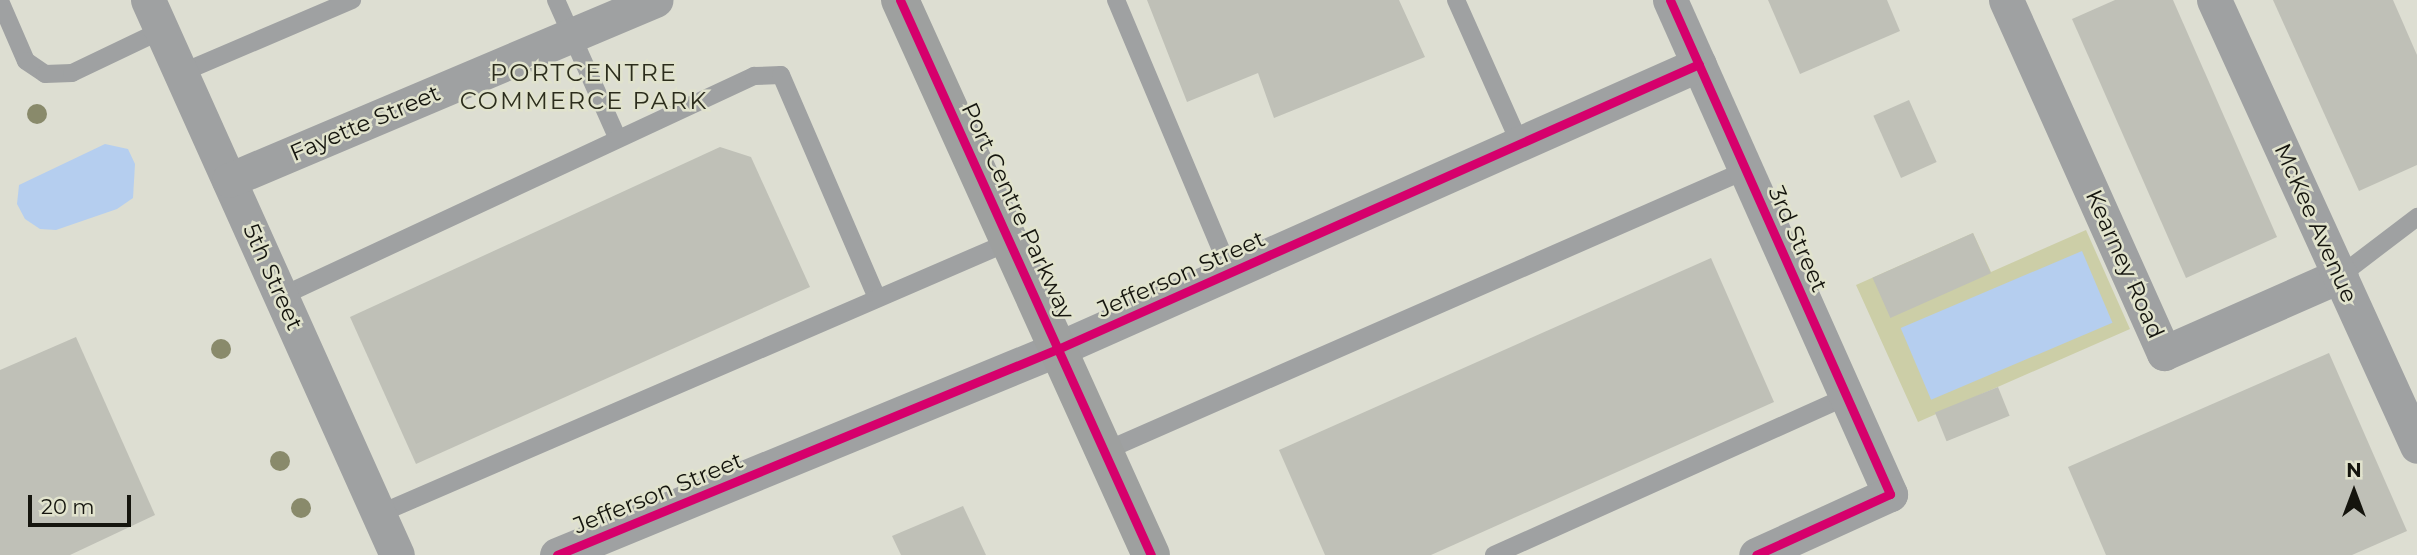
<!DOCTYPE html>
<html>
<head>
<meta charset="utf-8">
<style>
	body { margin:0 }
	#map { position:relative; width:2417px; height:555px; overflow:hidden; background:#ddded2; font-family:Montserrat,sans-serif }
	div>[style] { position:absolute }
	.green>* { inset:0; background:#cccea7 }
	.water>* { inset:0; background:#b5ceef; transform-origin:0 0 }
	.building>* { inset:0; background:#bfc0b7; transform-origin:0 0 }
	.service>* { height:18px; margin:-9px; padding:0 9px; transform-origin:9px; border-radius:9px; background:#9fa1a2 }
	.minor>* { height:35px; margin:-17.5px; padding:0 17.5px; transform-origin:17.5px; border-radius:17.5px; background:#9fa1a2 }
	.secondary>* { height:38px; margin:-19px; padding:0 19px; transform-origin:19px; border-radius:19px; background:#9ea09f }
	.cycleway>* { height:9px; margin:-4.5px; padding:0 4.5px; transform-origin:4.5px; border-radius:4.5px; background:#d6006c }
	.trees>* { width:20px; height:20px; margin:-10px; border-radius:50%; background:#898a6b }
	span { translate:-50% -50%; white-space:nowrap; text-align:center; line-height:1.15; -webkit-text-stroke:5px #e1e3cd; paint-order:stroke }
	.street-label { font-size:23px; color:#15150e }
	.neighbourhood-label { font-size:24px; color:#2c2d1c; letter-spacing:2px }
	.north { position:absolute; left:2319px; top:457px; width:70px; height:70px; -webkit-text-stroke:5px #e1e3cd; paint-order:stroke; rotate:0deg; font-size:19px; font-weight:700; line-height:28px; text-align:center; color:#15150e }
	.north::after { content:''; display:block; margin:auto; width:24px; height:32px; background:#15150e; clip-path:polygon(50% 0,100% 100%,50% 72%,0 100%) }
	.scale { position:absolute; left:28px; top:495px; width:103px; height:32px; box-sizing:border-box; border:4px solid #15150e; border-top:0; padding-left:9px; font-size:21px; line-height:24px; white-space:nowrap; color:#15150e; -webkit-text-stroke:5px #e1e3cd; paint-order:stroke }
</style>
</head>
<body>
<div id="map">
	<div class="green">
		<div style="clip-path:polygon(2086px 230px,2130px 329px,1918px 422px,1856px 285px,1973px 233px,1991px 272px)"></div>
	</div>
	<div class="water">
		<div style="clip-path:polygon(105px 144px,128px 149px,135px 164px,133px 198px,117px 209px,56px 230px,40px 229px,25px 219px,17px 204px,19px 185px)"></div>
		<div style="left:2082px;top:251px;width:78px;height:197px;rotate:67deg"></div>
	</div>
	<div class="building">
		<div style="clip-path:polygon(1147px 0,1399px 0,1425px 57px,1274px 118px,1258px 73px,1187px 102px)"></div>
		<div style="clip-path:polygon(1768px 0,1887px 0,1900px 31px,1800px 74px)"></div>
		<div style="clip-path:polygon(2115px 0,2173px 0,2277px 237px,2186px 278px,2072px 19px)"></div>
		<div style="clip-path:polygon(2273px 0,2393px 0,2417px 55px,2417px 165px,2359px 191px)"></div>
		<div style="left:1909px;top:100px;width:68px;height:39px;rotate:66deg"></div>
		<div style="clip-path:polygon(720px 147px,751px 157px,810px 287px,416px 464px,350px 317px)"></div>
		<div style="left:1973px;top:233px;width:44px;height:110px;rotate:66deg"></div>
		<div style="clip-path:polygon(1711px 258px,1774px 402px,1431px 555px,1325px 555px,1279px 450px)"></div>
		<div style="clip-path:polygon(76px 337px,155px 515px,70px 555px,0 555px,0 370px)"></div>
		<div style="clip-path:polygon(2329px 353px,2407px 531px,2352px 555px,2106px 555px,2068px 467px)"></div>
		<div style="left:1998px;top:387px;width:31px;height:68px;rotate:68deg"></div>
		<div style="clip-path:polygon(963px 506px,986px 555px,901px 555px,892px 536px)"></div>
	</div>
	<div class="service">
		<div style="left:556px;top:0;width:152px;rotate:66deg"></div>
		<div style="left:1116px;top:0;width:296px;rotate:67.2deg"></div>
		<div style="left:1456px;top:0;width:158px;rotate:66deg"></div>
		<div style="left:0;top:1px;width:65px;rotate:66.6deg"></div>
		<div style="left:26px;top:61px;width:23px;rotate:34deg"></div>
		<div style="left:45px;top:74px;width:27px;rotate:-2deg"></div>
		<div style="left:72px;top:73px;width:100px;rotate:-25.5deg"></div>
		<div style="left:181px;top:73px;width:186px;rotate:-23.1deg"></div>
		<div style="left:2341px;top:275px;width:96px;rotate:-37.3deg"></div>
		<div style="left:282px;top:296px;width:521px;rotate:-24.99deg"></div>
		<div style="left:754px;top:76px;width:27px;rotate:-2deg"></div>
		<div style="left:781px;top:75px;width:243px;rotate:66.7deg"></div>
		<div style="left:1105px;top:451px;width:700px;rotate:-23.67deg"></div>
		<div style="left:379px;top:514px;width:688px;rotate:-23.36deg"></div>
		<div style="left:1494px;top:555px;width:387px;rotate:-24.2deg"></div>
	</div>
	<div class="minor">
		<div style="left:148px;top:0;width:608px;rotate:65.84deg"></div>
		<div style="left:1670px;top:0;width:541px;rotate:65.99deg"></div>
		<div style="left:1890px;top:494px;width:147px;rotate:155.5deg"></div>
		<div style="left:2006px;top:0;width:387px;rotate:65.9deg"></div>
		<div style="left:2164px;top:353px;width:193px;rotate:-23.8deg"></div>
		<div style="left:2214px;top:0;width:490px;rotate:65.5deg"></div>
		<div style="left:229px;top:180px;width:463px;rotate:-22.9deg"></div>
		<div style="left:557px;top:555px;width:544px;rotate:-22.37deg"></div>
		<div style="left:1060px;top:348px;width:699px;rotate:-23.96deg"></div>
	</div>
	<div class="secondary">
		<div style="left:900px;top:0;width:609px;rotate:65.67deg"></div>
	</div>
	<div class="cycleway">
		<div style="left:900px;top:0;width:609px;rotate:65.67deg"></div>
		<div style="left:1670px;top:0;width:541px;rotate:65.99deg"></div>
		<div style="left:1890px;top:494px;width:147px;rotate:155.5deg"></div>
		<div style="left:557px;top:555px;width:544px;rotate:-22.37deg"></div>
		<div style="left:1060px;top:348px;width:699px;rotate:-23.96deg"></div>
	</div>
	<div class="trees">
		<div style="left:37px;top:114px"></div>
		<div style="left:221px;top:349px"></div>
		<div style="left:280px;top:461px"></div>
		<div style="left:301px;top:508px"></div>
	</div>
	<div class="street-label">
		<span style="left:365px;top:123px;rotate:-23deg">Fayette Street</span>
		<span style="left:1018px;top:211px;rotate:65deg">Port Centre Parkway</span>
		<span style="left:2316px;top:223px;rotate:66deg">McKee Avenue</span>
		<span style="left:1798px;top:239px;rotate:66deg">3rd Street</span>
		<span style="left:2125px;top:264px;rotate:66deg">Kearney Road</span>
		<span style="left:1181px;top:274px;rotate:-24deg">Jefferson Street</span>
		<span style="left:273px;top:277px;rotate:66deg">5th Street</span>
		<span style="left:658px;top:493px;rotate:-22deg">Jefferson Street</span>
	</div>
	<div class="neighbourhood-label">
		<span style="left:584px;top:87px">PORTCENTRE<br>COMMERCE PARK</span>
	</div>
	<div class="north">N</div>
	<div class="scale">20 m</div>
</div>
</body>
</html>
